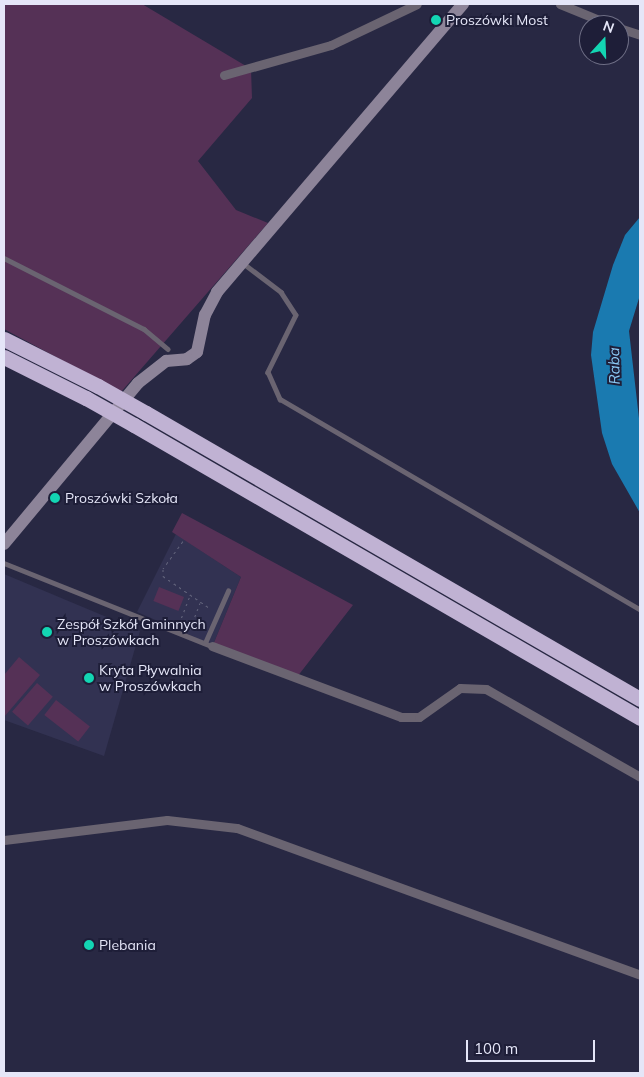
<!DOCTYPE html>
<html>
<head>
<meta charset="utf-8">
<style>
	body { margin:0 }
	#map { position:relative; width:644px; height:1077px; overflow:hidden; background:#282843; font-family:Mulish,sans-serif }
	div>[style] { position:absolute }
	.built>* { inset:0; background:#323252 }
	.green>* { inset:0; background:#553156; transform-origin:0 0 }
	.water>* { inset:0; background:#1a7ab0 }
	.path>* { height:1px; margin-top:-0.5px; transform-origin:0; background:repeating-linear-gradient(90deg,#63647c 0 2.5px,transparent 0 6.5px) }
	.service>* { height:4.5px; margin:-2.25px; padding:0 2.25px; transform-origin:2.25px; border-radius:2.25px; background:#6a6471 }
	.minor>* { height:9px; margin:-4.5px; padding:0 4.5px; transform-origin:4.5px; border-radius:4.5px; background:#6a6471 }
	.secondary>* { height:12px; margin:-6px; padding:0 6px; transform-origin:6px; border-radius:6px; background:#8d8499 }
	.motorway>* { height:15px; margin:-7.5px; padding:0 7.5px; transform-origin:7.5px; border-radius:7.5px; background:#c0b2d3 }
	.motorway-bridge>* { height:15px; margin:-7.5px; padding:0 7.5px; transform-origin:7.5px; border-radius:7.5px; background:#c0b2d3 }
	.dots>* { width:14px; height:14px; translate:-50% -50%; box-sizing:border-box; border:2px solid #1e1e38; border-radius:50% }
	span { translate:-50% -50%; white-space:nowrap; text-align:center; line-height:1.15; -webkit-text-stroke:4px #1e1e38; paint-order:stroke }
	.poi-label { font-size:14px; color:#e5e6f8 }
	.left { translate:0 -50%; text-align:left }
	.water-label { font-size:15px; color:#8bc9f5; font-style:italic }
	.frame { position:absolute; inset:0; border:5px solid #e5e6f8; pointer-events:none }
	.north { position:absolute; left:579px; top:15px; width:50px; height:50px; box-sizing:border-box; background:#1e1e38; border:1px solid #6e6e85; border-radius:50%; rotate:20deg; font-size:14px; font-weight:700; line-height:20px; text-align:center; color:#e5e6f8 }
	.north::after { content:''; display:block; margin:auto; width:18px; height:22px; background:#13d5b3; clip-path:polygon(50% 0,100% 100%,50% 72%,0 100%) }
	.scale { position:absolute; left:466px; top:1040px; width:129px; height:22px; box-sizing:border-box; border:2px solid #e5e6f8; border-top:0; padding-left:6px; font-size:15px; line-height:18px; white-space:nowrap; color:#e5e6f8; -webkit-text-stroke:4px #1e1e38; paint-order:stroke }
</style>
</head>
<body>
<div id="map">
	<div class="built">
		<div style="clip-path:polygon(176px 534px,241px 577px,213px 645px,137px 612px)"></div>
		<div style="clip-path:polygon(4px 574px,140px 631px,104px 756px,4px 720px)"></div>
	</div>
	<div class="green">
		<div style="clip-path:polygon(4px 4px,142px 4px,251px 69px,252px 98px,198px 161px,236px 210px,268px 223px,121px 392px,4px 329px)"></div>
		<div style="clip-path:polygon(182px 513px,353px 605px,297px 677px,213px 645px,241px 577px,172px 532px)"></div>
		<div style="left:159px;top:587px;width:27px;height:15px;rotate:22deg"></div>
		<div style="clip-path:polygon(19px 657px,40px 675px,4px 717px,4px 675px)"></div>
		<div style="left:37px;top:683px;width:21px;height:38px;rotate:41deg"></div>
		<div style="left:56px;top:700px;width:43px;height:19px;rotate:38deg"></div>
	</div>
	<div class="water">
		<div style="clip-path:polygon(640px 217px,640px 295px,629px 331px,640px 427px,640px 513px,612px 464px,602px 433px,591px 355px,593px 332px,613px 265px,625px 235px)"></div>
	</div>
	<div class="path">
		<div style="left:183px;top:541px;width:34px;rotate:126deg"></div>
		<div style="left:163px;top:569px;width:7px;rotate:90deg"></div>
		<div style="left:163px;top:576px;width:58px;rotate:34.5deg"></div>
		<div style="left:179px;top:624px;width:31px;rotate:-69deg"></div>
		<div style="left:190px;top:629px;width:28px;rotate:-69deg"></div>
	</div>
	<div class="service">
		<div style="left:4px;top:258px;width:157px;rotate:26.9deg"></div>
		<div style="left:144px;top:329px;width:31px;rotate:40deg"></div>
		<div style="left:243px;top:263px;width:48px;rotate:37.3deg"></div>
		<div style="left:281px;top:292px;width:27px;rotate:57deg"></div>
		<div style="left:296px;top:315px;width:64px;rotate:116.2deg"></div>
		<div style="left:268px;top:372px;width:30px;rotate:66deg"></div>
		<div style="left:280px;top:399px;width:417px;rotate:30.3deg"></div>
		<div style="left:4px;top:563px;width:224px;rotate:21.8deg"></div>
		<div style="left:205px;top:643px;width:57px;rotate:-66.1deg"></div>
	</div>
	<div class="minor">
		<div style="left:560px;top:4px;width:55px;rotate:22.4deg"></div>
		<div style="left:619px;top:28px;width:22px;rotate:18deg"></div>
		<div style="left:224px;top:75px;width:111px;rotate:-15.7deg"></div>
		<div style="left:331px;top:45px;width:95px;rotate:-25.5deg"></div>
		<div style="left:212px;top:646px;width:202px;rotate:20.6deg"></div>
		<div style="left:401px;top:717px;width:18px"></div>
		<div style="left:419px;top:717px;width:50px;rotate:-35.3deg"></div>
		<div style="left:460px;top:688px;width:26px;rotate:2deg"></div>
		<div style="left:486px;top:689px;width:177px;rotate:29.7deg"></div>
		<div style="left:4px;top:840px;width:164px;rotate:-7deg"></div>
		<div style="left:167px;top:820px;width:70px;rotate:6.5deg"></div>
		<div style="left:237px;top:828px;width:429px;rotate:20deg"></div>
	</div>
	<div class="secondary">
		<div style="left:4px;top:544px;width:209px;rotate:-50.2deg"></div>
		<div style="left:138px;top:383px;width:36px;rotate:-38deg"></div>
		<div style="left:166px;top:361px;width:21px;rotate:-5deg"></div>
		<div style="left:187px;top:359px;width:12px;rotate:-35deg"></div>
		<div style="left:197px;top:352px;width:38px;rotate:-78deg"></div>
		<div style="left:205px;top:315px;width:26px;rotate:-62deg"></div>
		<div style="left:217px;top:292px;width:379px;rotate:-49.5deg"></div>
	</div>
	<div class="motorway">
		<div style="left:4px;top:339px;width:105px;rotate:26.6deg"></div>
		<div style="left:4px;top:357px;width:92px;rotate:26.6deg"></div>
		<div style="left:146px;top:413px;width:571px;rotate:30.07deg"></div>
		<div style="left:134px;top:425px;width:585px;rotate:30.07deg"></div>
	</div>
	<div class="motorway-bridge">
		<div style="left:98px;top:386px;width:55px;rotate:29.4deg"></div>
		<div style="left:86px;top:398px;width:55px;rotate:29.4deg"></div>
	</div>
	<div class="dots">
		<div style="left:436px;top:20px;background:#13d5b3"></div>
		<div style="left:55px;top:498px;background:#13d5b3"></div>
		<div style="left:47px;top:632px;background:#13d5b3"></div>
		<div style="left:89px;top:678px;background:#13d5b3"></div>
		<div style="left:89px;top:945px;background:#13d5b3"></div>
	</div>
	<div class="poi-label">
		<span class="left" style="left:446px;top:20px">Proszówki Most</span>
		<span class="left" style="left:65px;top:498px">Proszówki Szkoła</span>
		<span class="left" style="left:57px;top:632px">Zespół Szkół Gminnych<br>w Proszówkach</span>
		<span class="left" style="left:99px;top:678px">Kryta Pływalnia<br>w Proszówkach</span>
		<span class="left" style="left:99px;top:945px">Plebania</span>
	</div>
	<div class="water-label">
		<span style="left:614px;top:366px;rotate:-91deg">Raba</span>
	</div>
	<div class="frame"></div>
	<div class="north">N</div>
	<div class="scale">100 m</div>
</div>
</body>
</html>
